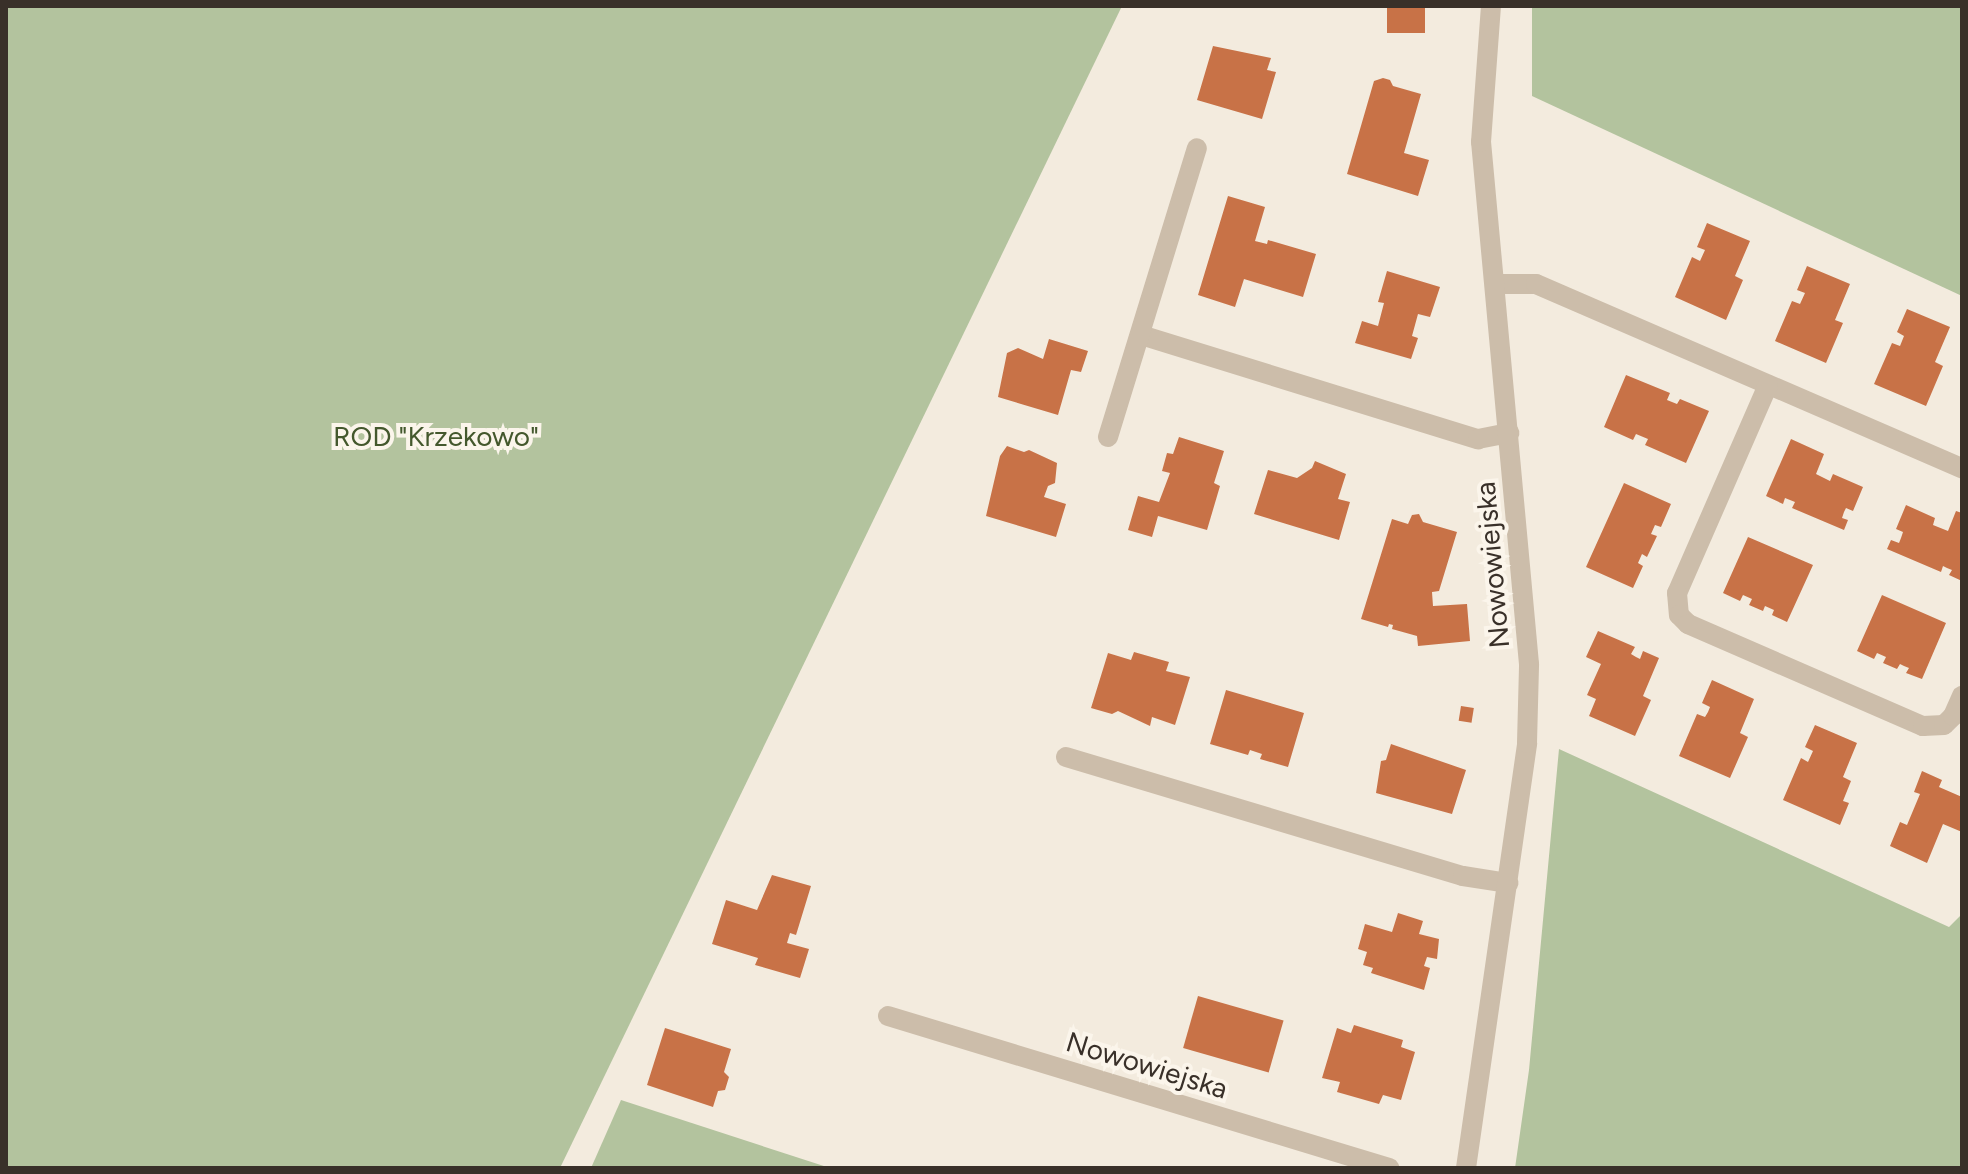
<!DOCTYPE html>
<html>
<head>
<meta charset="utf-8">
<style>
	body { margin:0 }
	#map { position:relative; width:1968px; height:1174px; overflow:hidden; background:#f3ebde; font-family:Figtree,sans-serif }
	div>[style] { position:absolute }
	.green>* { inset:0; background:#b3c39e }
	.building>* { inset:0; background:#c87247; transform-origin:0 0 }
	.minor>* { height:20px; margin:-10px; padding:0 10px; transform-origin:10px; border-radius:10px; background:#ccbdaa }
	span { translate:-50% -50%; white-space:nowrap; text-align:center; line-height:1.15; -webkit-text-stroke:8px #fbf5eb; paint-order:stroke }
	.park-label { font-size:28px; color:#44582d }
	.street-label { font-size:28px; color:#393029 }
	.frame { position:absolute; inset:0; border:8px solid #393029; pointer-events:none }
</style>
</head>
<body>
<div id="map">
	<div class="green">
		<div style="clip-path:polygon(6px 6px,1122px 6px,560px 1168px,6px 1168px)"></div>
		<div style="clip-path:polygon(1532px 6px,1962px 6px,1962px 296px,1532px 96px)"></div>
		<div style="clip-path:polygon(1559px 749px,1949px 927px,1962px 914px,1962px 1168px,1515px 1168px,1529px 1070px)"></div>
		<div style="clip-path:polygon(621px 1100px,830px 1168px,591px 1168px)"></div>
	</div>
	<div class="building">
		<div style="left:1387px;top:6px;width:38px;height:27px"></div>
		<div style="clip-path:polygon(1213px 46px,1271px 58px,1267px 70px,1276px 72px,1262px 119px,1197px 100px)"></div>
		<div style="clip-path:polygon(1383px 78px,1390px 80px,1393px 86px,1421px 94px,1404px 153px,1429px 160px,1418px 196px,1347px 174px,1374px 81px)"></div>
		<div style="clip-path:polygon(1228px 196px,1265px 207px,1255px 241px,1267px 244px,1268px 240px,1316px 254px,1303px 297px,1244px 279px,1235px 307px,1198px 295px)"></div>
		<div style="clip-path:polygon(1707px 223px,1750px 241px,1735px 276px,1743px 280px,1726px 320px,1675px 297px,1692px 257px,1700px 261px,1705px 250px,1697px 247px)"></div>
		<div style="clip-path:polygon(1807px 266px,1850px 284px,1835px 320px,1843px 323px,1826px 363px,1775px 341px,1792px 301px,1800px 304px,1805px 293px,1797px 290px)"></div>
		<div style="clip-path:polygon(1387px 271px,1440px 287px,1430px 317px,1418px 314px,1412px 336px,1418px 338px,1411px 359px,1355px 343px,1362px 321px,1378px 326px,1384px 303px,1378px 302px)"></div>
		<div style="clip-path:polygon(1907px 309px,1950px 327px,1935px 362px,1943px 366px,1926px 406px,1874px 384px,1892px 343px,1900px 346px,1904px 336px,1897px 332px)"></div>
		<div style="clip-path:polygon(1049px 339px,1088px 351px,1081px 372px,1071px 370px,1058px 415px,998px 397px,1007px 353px,1018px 348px,1043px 359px)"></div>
		<div style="clip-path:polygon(1626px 375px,1670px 393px,1667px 400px,1677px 404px,1680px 399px,1709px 411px,1686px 463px,1645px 445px,1648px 439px,1636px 434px,1633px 440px,1604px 427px)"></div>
		<div style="clip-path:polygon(1179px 437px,1224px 451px,1214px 483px,1220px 486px,1207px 530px,1158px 516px,1152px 537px,1128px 530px,1138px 496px,1159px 502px,1170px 473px,1162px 471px,1167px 453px,1173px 454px)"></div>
		<div style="clip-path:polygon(1791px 439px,1824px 454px,1816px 474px,1830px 481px,1833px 474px,1863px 487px,1853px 511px,1846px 508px,1844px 512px,1842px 518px,1848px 520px,1844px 530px,1792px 508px,1795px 502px,1785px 498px,1783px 504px,1766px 496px)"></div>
		<div style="clip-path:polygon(1007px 446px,1024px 452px,1029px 450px,1057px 463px,1055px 483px,1048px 486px,1044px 497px,1066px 504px,1056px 537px,986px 516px,1000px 456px)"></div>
		<div style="clip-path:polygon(1315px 461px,1346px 474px,1338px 499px,1350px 502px,1339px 540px,1254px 514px,1268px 470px,1297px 478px,1312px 468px)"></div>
		<div style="clip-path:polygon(1624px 483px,1671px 504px,1661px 527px,1655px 525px,1651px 534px,1657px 536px,1647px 557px,1642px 554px,1638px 563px,1643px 566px,1633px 588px,1586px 567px)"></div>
		<div style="clip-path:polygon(1906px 505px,1935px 518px,1933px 525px,1948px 531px,1956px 511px,1962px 513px,1962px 581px,1949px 575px,1952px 570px,1947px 568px,1943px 566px,1941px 572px,1887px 549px,1891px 540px,1899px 543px,1901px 538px,1903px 532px,1896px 529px)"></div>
		<div style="clip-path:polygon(1419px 514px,1423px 522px,1457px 532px,1439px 591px,1432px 592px,1433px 606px,1467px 604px,1470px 641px,1418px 646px,1417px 636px,1392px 629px,1393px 625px,1389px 624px,1388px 627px,1361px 619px,1392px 519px,1408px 524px,1412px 515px)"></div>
		<div style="clip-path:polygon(1748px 537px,1813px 565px,1787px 622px,1772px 615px,1774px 610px,1765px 606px,1763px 611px,1749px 605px,1752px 599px,1743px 595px,1740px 601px,1723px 593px)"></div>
		<div style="clip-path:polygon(1882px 595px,1946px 623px,1922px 679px,1906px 673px,1909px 668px,1904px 666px,1900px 664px,1897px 669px,1883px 663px,1886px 657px,1877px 653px,1874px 659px,1857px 651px)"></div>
		<div style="clip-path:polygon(1598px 631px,1635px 647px,1631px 654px,1636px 657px,1640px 659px,1643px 651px,1659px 658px,1643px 696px,1651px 700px,1635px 736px,1589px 716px,1596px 699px,1587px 695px,1601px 664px,1586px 657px)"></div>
		<div style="clip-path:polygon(1134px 652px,1169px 662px,1166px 671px,1190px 677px,1175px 725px,1152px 717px,1150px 726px,1118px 711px,1112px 714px,1091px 708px,1108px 653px,1131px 660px)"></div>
		<div style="clip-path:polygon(1712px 680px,1754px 699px,1740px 733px,1748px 737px,1730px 778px,1679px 756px,1697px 714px,1705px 717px,1708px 712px,1710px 707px,1702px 703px)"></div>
		<div style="clip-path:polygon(1226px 690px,1304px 713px,1288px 767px,1260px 759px,1262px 754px,1250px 750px,1248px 755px,1210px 744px)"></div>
		<div style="left:1461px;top:706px;width:13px;height:15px;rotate:9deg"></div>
		<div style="clip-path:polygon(1815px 725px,1857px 743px,1843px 777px,1851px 781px,1843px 801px,1849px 803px,1840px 825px,1783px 800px,1801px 758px,1808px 762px,1813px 751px,1805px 747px)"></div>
		<div style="clip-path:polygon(1391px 744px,1466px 770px,1452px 814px,1376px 793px,1381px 761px,1386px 760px)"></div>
		<div style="clip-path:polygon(1922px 771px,1942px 780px,1939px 787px,1962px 797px,1962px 832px,1943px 824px,1927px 863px,1890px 846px,1900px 822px,1907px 825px,1920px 794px,1914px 792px)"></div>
		<div style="clip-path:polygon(772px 875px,811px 886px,796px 935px,790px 933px,787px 943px,809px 949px,800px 978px,755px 965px,758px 958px,712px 944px,726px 900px,757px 910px)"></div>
		<div style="clip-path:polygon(1398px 913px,1423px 921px,1419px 934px,1439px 939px,1437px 959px,1427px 957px,1424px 966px,1430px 968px,1424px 990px,1371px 973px,1373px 968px,1363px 965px,1367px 952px,1358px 949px,1365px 924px,1392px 932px)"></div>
		<div style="left:1198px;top:996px;width:89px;height:54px;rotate:16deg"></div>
		<div style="clip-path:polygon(1354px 1025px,1403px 1040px,1401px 1047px,1415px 1052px,1401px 1100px,1383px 1095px,1379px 1104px,1337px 1092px,1340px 1082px,1322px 1078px,1337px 1028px,1351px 1033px)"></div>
		<div style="clip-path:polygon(665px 1028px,731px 1049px,724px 1072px,729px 1077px,725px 1090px,718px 1091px,713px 1107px,647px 1085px)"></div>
	</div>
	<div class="minor">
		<div style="left:1496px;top:284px;width:40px"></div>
		<div style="left:1536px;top:284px;width:464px;rotate:23.4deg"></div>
		<div style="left:1141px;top:335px;width:353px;rotate:17.2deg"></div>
		<div style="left:1478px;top:439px;width:32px;rotate:-11deg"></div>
		<div style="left:1768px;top:385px;width:227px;rotate:113.6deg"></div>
		<div style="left:1677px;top:593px;width:22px;rotate:85deg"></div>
		<div style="left:1679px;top:615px;width:13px;rotate:45deg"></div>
		<div style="left:1688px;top:624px;width:256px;rotate:23.5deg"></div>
		<div style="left:1923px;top:726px;width:21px;rotate:-3deg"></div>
		<div style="left:1944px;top:725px;width:13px;rotate:-45deg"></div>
		<div style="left:1953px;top:716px;width:22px;rotate:-66deg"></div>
		<div style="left:1108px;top:437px;width:302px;rotate:-72.9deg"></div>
		<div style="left:1066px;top:757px;width:414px;rotate:16.7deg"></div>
		<div style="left:1463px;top:876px;width:46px;rotate:8.8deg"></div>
		<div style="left:888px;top:1016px;width:524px;rotate:16.88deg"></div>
		<div style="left:1466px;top:1168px;width:429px;rotate:-81.8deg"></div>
		<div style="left:1527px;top:743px;width:79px;rotate:-88.5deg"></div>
		<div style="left:1529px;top:664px;width:524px;rotate:-95.25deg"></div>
		<div style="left:1481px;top:142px;width:136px;rotate:-85.8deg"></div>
	</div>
	<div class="park-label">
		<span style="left:436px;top:436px">ROD "Krzekowo"</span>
	</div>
	<div class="street-label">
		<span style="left:1492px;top:565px;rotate:-95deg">Nowowiejska</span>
		<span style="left:1147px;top:1065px;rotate:17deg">Nowowiejska</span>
	</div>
	<div class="frame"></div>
</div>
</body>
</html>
